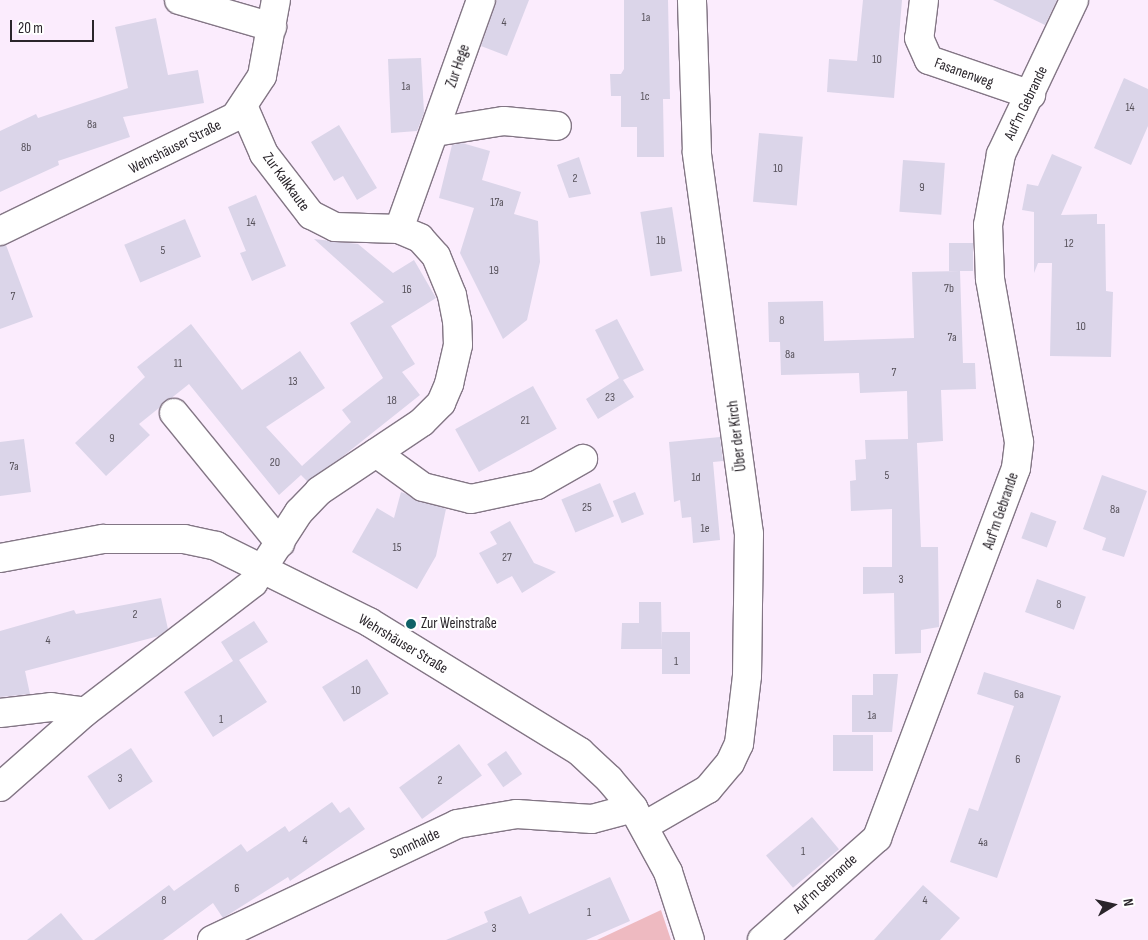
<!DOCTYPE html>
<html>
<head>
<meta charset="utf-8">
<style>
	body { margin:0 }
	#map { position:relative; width:1148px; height:940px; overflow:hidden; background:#fbecfd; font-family:"Sofia Sans Condensed",sans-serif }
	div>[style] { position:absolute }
	.green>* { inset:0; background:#eebac1 }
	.building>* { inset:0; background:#dbd5e9; transform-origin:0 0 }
	.roads { filter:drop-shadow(1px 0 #837685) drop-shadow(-1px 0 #837685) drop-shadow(0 1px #837685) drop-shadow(0 -1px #837685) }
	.minor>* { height:28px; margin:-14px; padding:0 14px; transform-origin:14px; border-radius:14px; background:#fff }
	.dots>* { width:14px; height:14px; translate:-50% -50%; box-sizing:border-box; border:2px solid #fff; border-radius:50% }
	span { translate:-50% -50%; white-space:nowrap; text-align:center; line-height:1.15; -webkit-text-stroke:4.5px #fff; paint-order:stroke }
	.number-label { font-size:12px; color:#56515a }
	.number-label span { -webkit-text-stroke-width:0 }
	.street-label { font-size:15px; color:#2a252b }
	.poi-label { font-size:15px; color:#2a252b }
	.left { translate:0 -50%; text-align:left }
	.north { position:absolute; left:1088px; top:880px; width:50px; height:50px; -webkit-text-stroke:4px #fff; paint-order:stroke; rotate:80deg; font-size:14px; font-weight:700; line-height:20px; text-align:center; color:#2a252b }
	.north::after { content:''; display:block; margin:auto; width:18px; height:22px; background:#2a252b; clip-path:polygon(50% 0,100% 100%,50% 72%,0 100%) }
	.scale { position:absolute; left:10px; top:20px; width:84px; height:22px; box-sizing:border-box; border:2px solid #2a252b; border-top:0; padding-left:6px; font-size:15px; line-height:18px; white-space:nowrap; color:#2a252b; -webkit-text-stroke:4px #fff; paint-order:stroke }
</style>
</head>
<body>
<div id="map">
	<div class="green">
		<div style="clip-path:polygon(661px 910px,671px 940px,597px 940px)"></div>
	</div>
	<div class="building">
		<div style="clip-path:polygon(497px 0,529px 0,507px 56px,481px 46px)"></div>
		<div style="clip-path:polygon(624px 0,668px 0,670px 99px,663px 99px,664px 157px,637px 157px,637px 127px,621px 127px,621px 96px,611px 96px,610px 74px,621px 74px,624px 69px)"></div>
		<div style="clip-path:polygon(863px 0,902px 0,894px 98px,827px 92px,829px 59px,857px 61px)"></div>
		<div style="clip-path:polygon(993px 0,1057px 0,1045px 25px)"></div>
		<div style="clip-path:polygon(156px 18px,168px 75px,198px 70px,204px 103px,123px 117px,130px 137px,58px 161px,59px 165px,0 192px,0 131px,36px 114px,38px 118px,128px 88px,115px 27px)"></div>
		<div style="clip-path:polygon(421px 58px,424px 113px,417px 131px,391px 133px,388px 59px)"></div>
		<div style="clip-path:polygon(1124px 78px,1148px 89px,1148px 126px,1131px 165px,1094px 148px)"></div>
		<div style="clip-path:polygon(339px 125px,377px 188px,357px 200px,343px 176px,334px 181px,311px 142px)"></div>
		<div style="left:759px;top:133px;width:44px;height:69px;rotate:5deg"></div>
		<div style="clip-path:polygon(462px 143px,490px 151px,482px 180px,521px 192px,514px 214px,538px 221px,540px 262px,527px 320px,503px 339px,460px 253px,474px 208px,439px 198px,452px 145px)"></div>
		<div style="clip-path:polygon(1052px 154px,1082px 167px,1061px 215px,1097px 214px,1097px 224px,1105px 224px,1106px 291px,1113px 292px,1111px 357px,1050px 356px,1052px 263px,1038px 263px,1034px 273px,1034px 212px,1022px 210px,1027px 184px,1038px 186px)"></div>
		<div style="clip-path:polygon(579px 157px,591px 194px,569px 198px,557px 165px)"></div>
		<div style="left:903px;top:160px;width:42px;height:52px;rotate:4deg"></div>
		<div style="clip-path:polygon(256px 195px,286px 266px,252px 281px,240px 253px,246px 251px,228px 207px)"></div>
		<div style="left:672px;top:207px;width:65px;height:32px;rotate:81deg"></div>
		<div style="left:185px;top:219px;width:41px;height:66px;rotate:67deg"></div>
		<div style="clip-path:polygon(314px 239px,358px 244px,393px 273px,414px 260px,436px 298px,391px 326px,415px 364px,402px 372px,420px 395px,342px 457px,307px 481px,301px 475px,279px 495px,189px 384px,139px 424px,150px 435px,106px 476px,75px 443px,145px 377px,137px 367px,191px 324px,242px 390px,300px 351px,325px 388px,266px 427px,302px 466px,351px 422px,342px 410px,383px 378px,350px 323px,384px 302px)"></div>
		<div style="left:949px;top:243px;width:24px;height:28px"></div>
		<div style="clip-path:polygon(6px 245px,33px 317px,0 329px,0 246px)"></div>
		<div style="clip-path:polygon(960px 271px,963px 363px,975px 363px,976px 389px,941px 390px,943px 441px,917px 443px,921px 547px,938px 547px,939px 627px,921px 630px,921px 653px,895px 654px,894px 593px,863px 594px,863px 567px,892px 567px,892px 509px,851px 511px,850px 481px,856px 480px,855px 460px,866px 459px,865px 440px,908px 439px,907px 391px,860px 393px,859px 373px,781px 375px,780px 342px,769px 342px,768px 302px,823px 301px,824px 341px,914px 338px,912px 272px)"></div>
		<div style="clip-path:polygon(617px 319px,644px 370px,623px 380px,634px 397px,598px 419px,586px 399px,619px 378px,595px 330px)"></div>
		<div style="left:533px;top:386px;width:49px;height:89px;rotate:61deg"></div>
		<div style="clip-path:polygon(720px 437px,723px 461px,713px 462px,720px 540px,693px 543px,691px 517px,682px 518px,680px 500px,674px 502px,669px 442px)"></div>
		<div style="clip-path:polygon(24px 439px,31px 492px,0 496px,0 442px)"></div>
		<div style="clip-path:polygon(1102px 475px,1147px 491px,1124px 557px,1102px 550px,1106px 538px,1083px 529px)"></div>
		<div style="left:600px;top:483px;width:36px;height:42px;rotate:67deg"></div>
		<div style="clip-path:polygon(401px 492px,446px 509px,436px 556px,417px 589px,352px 552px,377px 508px,394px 518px)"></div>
		<div style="left:635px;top:492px;width:24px;height:24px;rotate:68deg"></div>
		<div style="left:1031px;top:512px;width:27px;height:28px;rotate:20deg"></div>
		<div style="clip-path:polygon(510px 521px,534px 563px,556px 572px,522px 593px,512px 576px,497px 584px,479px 553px,497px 544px,490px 532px)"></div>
		<div style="left:1037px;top:579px;width:52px;height:35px;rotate:20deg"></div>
		<div style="clip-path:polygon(161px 598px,168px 629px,159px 636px,25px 671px,30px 694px,0 697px,0 631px,74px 610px,76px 614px)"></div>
		<div style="clip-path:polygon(639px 602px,661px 602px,662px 649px,621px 649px,622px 623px,639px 623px)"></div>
		<div style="clip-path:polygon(254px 621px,268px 642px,239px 660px,267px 702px,213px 737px,184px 692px,233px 661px,221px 642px)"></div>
		<div style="left:662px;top:632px;width:28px;height:42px"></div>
		<div style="left:367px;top:659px;width:41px;height:53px;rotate:58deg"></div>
		<div style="clip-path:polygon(984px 672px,1061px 696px,997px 878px,950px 862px,969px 808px,978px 811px,1014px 706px,977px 694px)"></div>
		<div style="clip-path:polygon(873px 674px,898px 674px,892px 732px,852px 732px,852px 695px,873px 695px)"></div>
		<div style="left:833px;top:735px;width:40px;height:36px"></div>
		<div style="left:459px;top:744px;width:39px;height:74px;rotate:54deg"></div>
		<div style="left:131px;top:748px;width:40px;height:52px;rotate:57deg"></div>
		<div style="left:506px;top:751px;width:28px;height:23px;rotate:55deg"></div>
		<div style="clip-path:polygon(332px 802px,340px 813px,349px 807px,365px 829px,290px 881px,288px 877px,223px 918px,213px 903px,163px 940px,94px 940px,169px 885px,174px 891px,241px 844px,247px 852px,285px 826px,289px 832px)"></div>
		<div style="left:812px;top:817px;width:42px;height:60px;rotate:50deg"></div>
		<div style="clip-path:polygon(610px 877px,630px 921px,586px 940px,446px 940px,488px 922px,484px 912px,521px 896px,529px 914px)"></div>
		<div style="clip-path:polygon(923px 885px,960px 918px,940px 940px,874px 940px)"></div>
		<div style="clip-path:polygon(61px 913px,83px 940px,27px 940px)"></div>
	</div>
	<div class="roads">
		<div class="minor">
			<div style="left:179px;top:0;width:97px;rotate:16.2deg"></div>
			<div style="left:924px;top:0;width:38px;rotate:97deg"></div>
			<div style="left:919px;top:38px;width:24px;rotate:66deg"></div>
			<div style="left:929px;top:60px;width:108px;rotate:18.9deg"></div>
			<div style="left:435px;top:132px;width:70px;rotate:-9.1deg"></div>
			<div style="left:504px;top:121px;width:53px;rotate:5.4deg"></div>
			<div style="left:399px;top:229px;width:243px;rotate:-70.3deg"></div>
			<div style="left:0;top:231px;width:261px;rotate:-25.9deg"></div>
			<div style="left:235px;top:117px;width:49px;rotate:-56.6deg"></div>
			<div style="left:262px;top:76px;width:77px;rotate:-79.6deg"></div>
			<div style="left:174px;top:413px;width:168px;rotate:50.8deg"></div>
			<div style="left:376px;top:453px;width:58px;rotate:35.9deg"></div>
			<div style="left:423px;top:487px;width:49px;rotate:14deg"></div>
			<div style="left:471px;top:499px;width:67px;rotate:-12deg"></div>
			<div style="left:537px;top:485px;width:53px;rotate:-29.5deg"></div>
			<div style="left:0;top:558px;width:105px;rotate:-10.5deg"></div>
			<div style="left:103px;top:539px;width:81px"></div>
			<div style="left:184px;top:539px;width:33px;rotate:12deg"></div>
			<div style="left:216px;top:546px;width:171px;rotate:26.4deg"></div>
			<div style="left:369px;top:622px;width:248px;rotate:31.6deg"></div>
			<div style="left:580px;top:752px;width:40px;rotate:43deg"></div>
			<div style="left:609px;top:779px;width:38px;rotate:50deg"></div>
			<div style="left:633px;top:808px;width:73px;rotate:61.3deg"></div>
			<div style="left:668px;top:872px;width:71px;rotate:72.1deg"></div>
			<div style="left:0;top:713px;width:51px;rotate:-6.7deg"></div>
			<div style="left:51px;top:707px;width:34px;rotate:8deg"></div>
			<div style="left:0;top:787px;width:113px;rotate:-41.4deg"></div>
			<div style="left:85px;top:712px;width:212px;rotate:-37.5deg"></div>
			<div style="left:253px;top:583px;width:85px;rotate:-57.1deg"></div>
			<div style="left:299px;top:512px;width:29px;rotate:-46deg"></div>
			<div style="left:319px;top:491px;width:124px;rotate:-33.8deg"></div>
			<div style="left:422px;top:422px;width:27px;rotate:-45deg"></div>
			<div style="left:441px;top:403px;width:21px;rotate:-67deg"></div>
			<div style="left:449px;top:384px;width:40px;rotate:-77deg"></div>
			<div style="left:458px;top:345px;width:24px;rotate:-92deg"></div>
			<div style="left:457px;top:321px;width:26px;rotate:-101deg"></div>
			<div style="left:452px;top:295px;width:42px;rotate:-112.3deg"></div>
			<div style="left:436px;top:256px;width:24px;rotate:-132deg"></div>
			<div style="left:420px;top:238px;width:23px;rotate:-157deg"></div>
			<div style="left:399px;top:229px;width:64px;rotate:-178.2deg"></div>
			<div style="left:335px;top:227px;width:27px;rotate:-153deg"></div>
			<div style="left:311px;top:215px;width:77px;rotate:-127.6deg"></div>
			<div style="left:264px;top:154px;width:50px;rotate:-113.5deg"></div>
			<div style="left:644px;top:826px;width:74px;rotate:-30deg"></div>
			<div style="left:708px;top:789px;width:34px;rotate:-50deg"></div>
			<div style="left:730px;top:763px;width:21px;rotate:-65deg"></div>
			<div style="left:739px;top:744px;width:68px;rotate:-83.3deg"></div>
			<div style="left:747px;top:676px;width:142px;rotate:-89.2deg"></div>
			<div style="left:749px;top:534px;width:386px;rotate:-97.8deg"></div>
			<div style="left:697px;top:152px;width:152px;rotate:-91.9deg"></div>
			<div style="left:212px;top:940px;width:271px;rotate:-25.3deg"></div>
			<div style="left:457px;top:824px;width:61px;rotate:-9.5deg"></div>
			<div style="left:517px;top:814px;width:75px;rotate:3.8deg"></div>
			<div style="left:592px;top:819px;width:42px;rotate:-15deg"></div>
			<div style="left:762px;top:940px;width:154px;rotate:-41.6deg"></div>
			<div style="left:877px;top:838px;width:395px;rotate:-69.4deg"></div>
			<div style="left:1016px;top:468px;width:26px;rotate:-83deg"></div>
			<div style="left:1019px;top:442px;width:166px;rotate:-100.1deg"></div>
			<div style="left:990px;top:279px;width:54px;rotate:-92.1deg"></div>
			<div style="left:988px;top:225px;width:72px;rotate:-79.6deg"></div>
			<div style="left:1001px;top:154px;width:170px;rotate:-64.6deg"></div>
		</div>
	</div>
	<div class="dots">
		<div style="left:411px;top:624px;background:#106168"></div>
	</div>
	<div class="number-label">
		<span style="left:646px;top:18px">1a</span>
		<span style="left:504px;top:23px">4</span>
		<span style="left:877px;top:60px">10</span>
		<span style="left:406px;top:87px">1a</span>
		<span style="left:645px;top:97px">1c</span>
		<span style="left:1130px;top:108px">14</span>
		<span style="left:92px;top:125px">8a</span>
		<span style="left:26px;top:148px">8b</span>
		<span style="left:778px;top:169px">10</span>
		<span style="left:575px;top:179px">2</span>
		<span style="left:922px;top:188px">9</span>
		<span style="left:497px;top:203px">17a</span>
		<span style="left:251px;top:223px">14</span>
		<span style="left:661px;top:241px">1b</span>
		<span style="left:1069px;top:244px">12</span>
		<span style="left:163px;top:251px">5</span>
		<span style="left:494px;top:271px">19</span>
		<span style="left:949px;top:289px">7b</span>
		<span style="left:407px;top:290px">16</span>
		<span style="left:13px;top:297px">7</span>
		<span style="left:782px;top:321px">8</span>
		<span style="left:1081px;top:327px">10</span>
		<span style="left:952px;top:338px">7a</span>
		<span style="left:790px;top:355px">8a</span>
		<span style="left:178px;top:364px">11</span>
		<span style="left:894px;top:373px">7</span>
		<span style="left:293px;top:382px">13</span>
		<span style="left:610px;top:398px">23</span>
		<span style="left:392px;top:401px">18</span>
		<span style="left:525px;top:421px">21</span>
		<span style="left:112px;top:439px">9</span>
		<span style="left:275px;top:463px">20</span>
		<span style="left:14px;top:467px">7a</span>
		<span style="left:887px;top:476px">5</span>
		<span style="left:696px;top:478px">1d</span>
		<span style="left:587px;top:508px">25</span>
		<span style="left:1115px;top:510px">8a</span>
		<span style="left:705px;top:529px">1e</span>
		<span style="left:397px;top:548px">15</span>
		<span style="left:507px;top:558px">27</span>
		<span style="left:901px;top:580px">3</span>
		<span style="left:1059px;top:605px">8</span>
		<span style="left:135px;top:615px">2</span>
		<span style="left:48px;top:641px">4</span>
		<span style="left:676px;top:662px">1</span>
		<span style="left:356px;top:691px">10</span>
		<span style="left:1019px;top:695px">6a</span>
		<span style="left:872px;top:716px">1a</span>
		<span style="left:221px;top:720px">1</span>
		<span style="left:1018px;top:760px">6</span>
		<span style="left:120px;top:779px">3</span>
		<span style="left:440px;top:781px">2</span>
		<span style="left:305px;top:841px">4</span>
		<span style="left:983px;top:843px">4a</span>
		<span style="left:803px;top:852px">1</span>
		<span style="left:237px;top:889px">6</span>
		<span style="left:164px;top:901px">8</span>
		<span style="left:925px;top:901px">4</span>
		<span style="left:589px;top:913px">1</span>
		<span style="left:494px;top:929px">3</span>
	</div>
	<div class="street-label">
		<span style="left:458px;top:66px;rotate:-71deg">Zur Hege</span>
		<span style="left:964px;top:73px;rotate:20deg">Fasanenweg</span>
		<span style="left:1026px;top:103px;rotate:-64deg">Auf'm Gebrande</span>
		<span style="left:175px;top:147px;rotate:-27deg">Wehrshäuser Straße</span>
		<span style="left:286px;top:182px;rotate:54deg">Zur Kalkkaute</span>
		<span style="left:737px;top:436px;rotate:-97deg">Über der Kirch</span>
		<span style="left:1001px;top:511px;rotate:-71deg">Auf'm Gebrande</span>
		<span style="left:403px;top:644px;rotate:31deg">Wehrshäuser Straße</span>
		<span style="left:415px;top:844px;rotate:-25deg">Sonnhalde</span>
		<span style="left:825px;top:884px;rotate:-42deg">Auf'm Gebrande</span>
	</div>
	<div class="poi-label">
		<span class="left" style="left:421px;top:624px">Zur Weinstraße</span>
	</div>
	<div class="north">N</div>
	<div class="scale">20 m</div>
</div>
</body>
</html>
